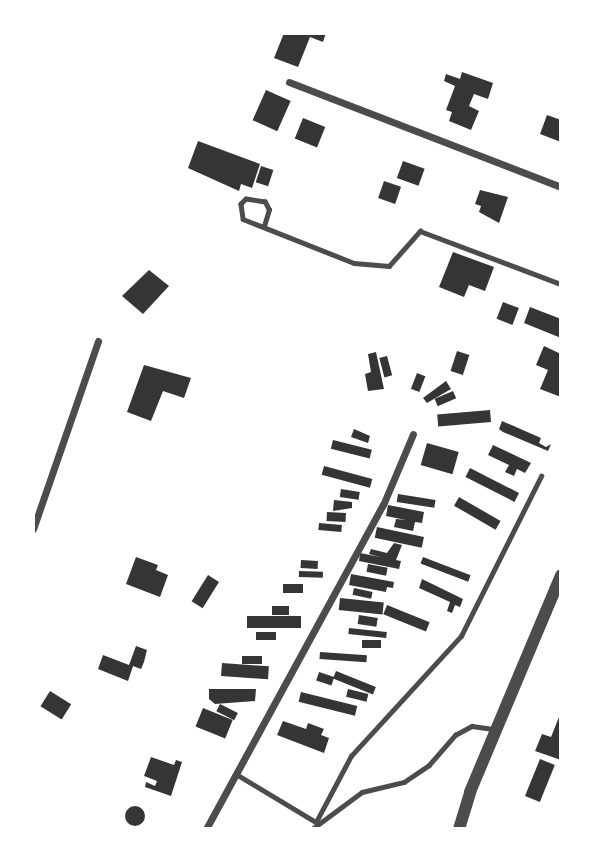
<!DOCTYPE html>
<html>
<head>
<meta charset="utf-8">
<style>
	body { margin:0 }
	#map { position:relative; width:594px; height:862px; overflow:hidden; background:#fff; font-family:"Fira Sans Condensed",sans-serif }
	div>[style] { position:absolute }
	.building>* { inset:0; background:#353535; transform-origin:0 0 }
	.round { border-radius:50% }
	.service>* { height:4.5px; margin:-2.25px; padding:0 2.25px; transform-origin:2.25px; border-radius:2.25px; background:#4c4c4c }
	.minor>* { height:7px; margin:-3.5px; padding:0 3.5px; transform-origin:3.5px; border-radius:3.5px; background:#4c4c4c }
	.tertiary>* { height:12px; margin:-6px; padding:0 6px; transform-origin:6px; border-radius:6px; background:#4c4c4c }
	span { translate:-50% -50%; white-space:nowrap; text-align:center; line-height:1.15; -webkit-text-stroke:7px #fff; paint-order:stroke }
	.frame { position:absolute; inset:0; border:35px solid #fff; pointer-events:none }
</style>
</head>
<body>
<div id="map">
	<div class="building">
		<div style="clip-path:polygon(284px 33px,326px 33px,323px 42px,310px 37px,298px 67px,274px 58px)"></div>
		<div style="clip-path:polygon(462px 72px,493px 83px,488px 99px,474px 94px,469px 106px,479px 111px,471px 130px,449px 121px,452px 112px,446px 110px,455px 86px,444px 81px,446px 74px,460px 79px)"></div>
		<div style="left:266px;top:90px;width:27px;height:33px;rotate:24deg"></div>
		<div style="clip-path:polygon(547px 115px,561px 120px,561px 142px,540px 134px)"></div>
		<div style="left:303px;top:118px;width:24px;height:22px;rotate:22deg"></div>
		<div style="clip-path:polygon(198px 141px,260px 164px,252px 188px,241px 184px,239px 191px,188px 168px)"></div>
		<div style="left:403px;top:161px;width:23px;height:18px;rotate:20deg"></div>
		<div style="left:261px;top:166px;width:13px;height:17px;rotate:18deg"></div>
		<div style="left:384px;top:181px;width:18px;height:18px;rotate:19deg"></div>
		<div style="clip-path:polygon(480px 190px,508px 197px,499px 223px,479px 212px,481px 206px,475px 204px)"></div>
		<div style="clip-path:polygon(453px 252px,494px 267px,485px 291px,469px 285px,464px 297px,439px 287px)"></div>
		<div style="clip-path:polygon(149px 270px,169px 286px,143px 314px,122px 296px)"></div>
		<div style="left:503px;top:302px;width:17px;height:18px;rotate:21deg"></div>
		<div style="clip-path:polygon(530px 307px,561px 319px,561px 338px,524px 323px)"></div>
		<div style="clip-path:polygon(544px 346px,561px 354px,561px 397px,540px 389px,548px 370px,536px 365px)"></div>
		<div style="left:457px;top:351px;width:13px;height:21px;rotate:18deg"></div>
		<div style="clip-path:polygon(376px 352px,384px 389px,368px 391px,365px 374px,371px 372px,368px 354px)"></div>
		<div style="left:387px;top:356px;width:20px;height:8px;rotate:75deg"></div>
		<div style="clip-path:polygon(144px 365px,191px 378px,184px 398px,163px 391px,151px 421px,127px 412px)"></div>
		<div style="left:417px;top:373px;width:9px;height:17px;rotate:21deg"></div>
		<div style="clip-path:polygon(446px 381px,451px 389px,427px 403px,423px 398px)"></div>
		<div style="left:453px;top:391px;width:8px;height:20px;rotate:67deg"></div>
		<div style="left:490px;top:410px;width:12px;height:53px;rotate:85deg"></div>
		<div style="clip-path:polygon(502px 421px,541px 438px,539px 443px,546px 447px,551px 444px,548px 451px,503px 432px,499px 429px)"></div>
		<div style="clip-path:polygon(354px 429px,370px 436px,368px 443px,351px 437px)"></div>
		<div style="left:333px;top:440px;width:40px;height:9px;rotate:14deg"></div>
		<div style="left:427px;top:443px;width:33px;height:23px;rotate:16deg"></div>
		<div style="clip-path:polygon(493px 445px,531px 463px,525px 473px,517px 469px,514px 476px,505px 472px,509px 465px,488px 455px)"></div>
		<div style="left:324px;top:466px;width:50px;height:9px;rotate:15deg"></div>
		<div style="left:470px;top:468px;width:55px;height:10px;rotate:27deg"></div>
		<div style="left:341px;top:489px;width:19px;height:8px;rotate:9deg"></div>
		<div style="left:398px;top:494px;width:38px;height:8px;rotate:9deg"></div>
		<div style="left:459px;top:497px;width:48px;height:10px;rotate:30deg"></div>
		<div style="clip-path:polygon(334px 500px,352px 502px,352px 508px,333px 511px)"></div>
		<div style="clip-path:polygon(388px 505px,424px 512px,422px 523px,415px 522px,413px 531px,394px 527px,396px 519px,406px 520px,386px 516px)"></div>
		<div style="left:327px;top:512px;width:19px;height:9px;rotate:3deg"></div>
		<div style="left:319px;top:523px;width:23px;height:7px;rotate:5deg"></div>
		<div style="left:377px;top:527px;width:48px;height:11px;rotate:12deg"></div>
		<div style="clip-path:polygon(394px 543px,402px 545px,396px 560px,401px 561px,399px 569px,359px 561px,360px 553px,380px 557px,369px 554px,371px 549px,387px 553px)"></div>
		<div style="clip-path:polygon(136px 557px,158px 565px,156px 570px,168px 575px,160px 597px,126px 584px)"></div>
		<div style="left:423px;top:557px;width:51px;height:7px;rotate:21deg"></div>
		<div style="left:301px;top:560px;width:17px;height:8px;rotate:3deg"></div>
		<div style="left:368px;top:564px;width:20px;height:8px;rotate:11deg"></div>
		<div style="left:299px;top:571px;width:24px;height:6px;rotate:2deg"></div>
		<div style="clip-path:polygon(351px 574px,394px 582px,393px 588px,387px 587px,386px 592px,349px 585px)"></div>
		<div style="left:208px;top:575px;width:13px;height:31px;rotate:32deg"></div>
		<div style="clip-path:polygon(422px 579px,463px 599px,460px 607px,455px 605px,452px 613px,447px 611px,450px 602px,419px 588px)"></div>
		<div style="left:283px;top:584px;width:20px;height:9px"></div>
		<div style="left:354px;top:588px;width:19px;height:7px;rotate:12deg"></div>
		<div style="left:340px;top:598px;width:44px;height:12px;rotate:6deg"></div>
		<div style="left:387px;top:605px;width:46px;height:10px;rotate:22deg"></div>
		<div style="left:272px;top:606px;width:17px;height:9px"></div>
		<div style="left:359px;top:615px;width:19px;height:9px;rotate:9deg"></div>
		<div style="left:247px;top:616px;width:54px;height:12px"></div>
		<div style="left:349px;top:628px;width:38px;height:6px;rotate:6deg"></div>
		<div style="left:256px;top:632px;width:20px;height:8px"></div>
		<div style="left:362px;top:640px;width:19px;height:8px"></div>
		<div style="clip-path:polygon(136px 646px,147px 650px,144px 662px,141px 669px,133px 666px,128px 681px,98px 669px,103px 655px,129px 665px)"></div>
		<div style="left:320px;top:652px;width:47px;height:7px;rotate:4deg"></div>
		<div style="left:242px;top:656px;width:20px;height:8px"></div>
		<div style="left:222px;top:663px;width:47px;height:13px;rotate:4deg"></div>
		<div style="left:336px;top:671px;width:43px;height:8px;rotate:22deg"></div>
		<div style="left:319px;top:672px;width:16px;height:9px;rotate:18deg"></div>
		<div style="clip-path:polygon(209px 689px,256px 689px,255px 701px,215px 704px,209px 699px)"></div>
		<div style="left:348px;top:689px;width:21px;height:8px;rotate:14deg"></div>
		<div style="left:50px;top:691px;width:25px;height:18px;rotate:32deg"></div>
		<div style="left:301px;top:692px;width:58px;height:10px;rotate:14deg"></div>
		<div style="left:220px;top:704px;width:20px;height:8px;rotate:27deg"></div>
		<div style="left:203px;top:708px;width:32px;height:20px;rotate:22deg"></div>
		<div style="clip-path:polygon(561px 712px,561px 760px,535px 751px,542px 734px,551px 737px)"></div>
		<div style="clip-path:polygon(283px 721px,306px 729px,308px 723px,324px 729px,321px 735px,329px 738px,324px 753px,277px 735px)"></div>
		<div style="clip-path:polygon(151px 757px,174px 765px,176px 760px,182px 762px,171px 796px,145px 787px,146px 782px,155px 786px,157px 781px,144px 776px)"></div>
		<div style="left:540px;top:759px;width:16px;height:40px;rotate:22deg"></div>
		<div class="round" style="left:125px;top:806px;width:20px;height:20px"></div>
	</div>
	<div class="service">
		<div style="left:264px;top:226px;width:17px;rotate:-73deg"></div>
		<div style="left:269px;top:210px;width:9px;rotate:-117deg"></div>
		<div style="left:265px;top:202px;width:19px;rotate:-171deg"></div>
		<div style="left:246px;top:199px;width:7px;rotate:135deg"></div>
		<div style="left:241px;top:204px;width:15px;rotate:82deg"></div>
		<div style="left:243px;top:219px;width:119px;rotate:21.6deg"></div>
		<div style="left:354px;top:263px;width:35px;rotate:5deg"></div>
		<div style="left:389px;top:266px;width:47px;rotate:-48.5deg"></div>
		<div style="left:420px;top:231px;width:151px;rotate:20.6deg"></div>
		<div style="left:236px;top:774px;width:93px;rotate:31deg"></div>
		<div style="left:316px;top:822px;width:75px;rotate:-62.1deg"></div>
		<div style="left:351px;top:756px;width:163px;rotate:-47.5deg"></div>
		<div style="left:461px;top:636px;width:179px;rotate:-63.4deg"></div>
		<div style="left:312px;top:829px;width:62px;rotate:-36.5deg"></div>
		<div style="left:362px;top:792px;width:43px;rotate:-13.4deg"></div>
		<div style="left:404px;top:782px;width:30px;rotate:-34deg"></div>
		<div style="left:429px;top:765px;width:40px;rotate:-49deg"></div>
		<div style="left:455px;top:735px;width:19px;rotate:-28deg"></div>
		<div style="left:472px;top:726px;width:21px;rotate:8deg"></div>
	</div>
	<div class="minor">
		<div style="left:289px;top:82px;width:292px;rotate:21.1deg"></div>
		<div style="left:33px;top:529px;width:199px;rotate:-70.9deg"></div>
		<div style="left:206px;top:829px;width:369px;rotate:-61.4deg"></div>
		<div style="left:383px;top:505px;width:77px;rotate:-67.1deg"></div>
	</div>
	<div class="tertiary">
		<div style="left:459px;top:829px;width:39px;rotate:-73deg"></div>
		<div style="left:470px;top:792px;width:235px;rotate:-67.2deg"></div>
	</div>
	<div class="frame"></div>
</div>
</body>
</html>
